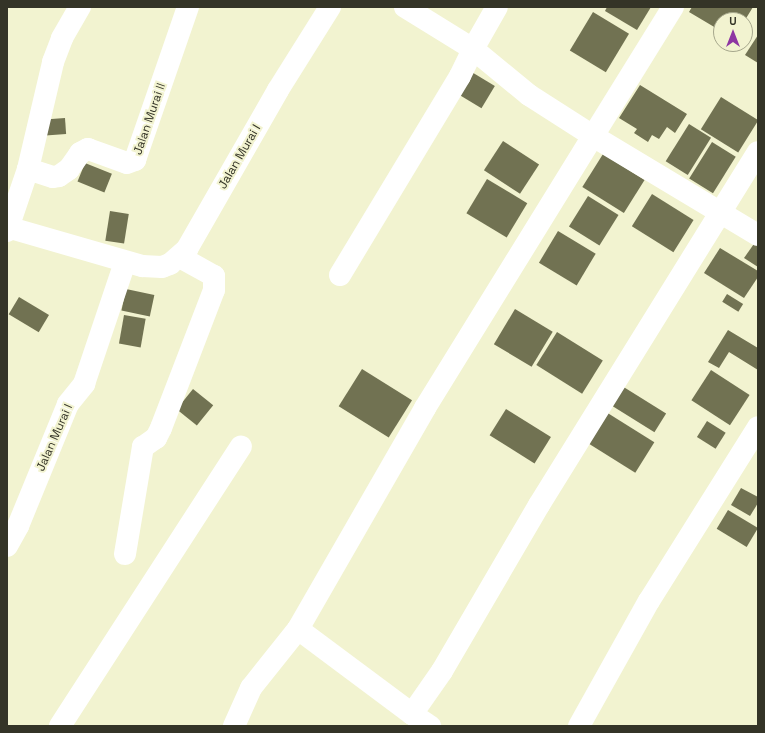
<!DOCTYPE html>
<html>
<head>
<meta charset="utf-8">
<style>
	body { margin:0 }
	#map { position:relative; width:765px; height:733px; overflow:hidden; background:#f2f3d0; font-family:"Space Grotesk",sans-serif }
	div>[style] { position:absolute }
	.building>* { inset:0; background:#717252; transform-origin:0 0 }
	.minor>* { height:22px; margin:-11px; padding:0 11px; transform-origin:11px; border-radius:11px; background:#fff }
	span { translate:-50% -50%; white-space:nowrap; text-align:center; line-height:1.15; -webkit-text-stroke:4px #f2f3d0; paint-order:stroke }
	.street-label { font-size:12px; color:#343427 }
	.frame { position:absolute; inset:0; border:8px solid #343427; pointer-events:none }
	.north { position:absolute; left:713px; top:12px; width:40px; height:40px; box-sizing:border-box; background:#f2f3d0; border:1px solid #a6a78c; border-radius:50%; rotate:0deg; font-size:11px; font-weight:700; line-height:16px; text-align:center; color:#343427 }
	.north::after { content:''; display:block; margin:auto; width:14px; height:18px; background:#8e36a2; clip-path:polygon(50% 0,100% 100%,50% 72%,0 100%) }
</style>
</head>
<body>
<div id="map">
	<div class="building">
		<div style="clip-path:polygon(607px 7px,651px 7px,637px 30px,605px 11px)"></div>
		<div style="clip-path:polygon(692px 7px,753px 7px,745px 20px,721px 20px,721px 31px,689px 12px)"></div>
		<div style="left:593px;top:12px;width:42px;height:45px;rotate:31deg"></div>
		<div style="clip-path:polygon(758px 35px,758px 63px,745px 55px)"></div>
		<div style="left:470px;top:71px;width:29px;height:26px;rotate:31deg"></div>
		<div style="clip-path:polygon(640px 85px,687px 114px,675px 133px,667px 127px,659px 139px,652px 135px,648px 142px,634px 133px,637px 129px,619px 118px)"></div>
		<div style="left:721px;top:97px;width:44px;height:38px;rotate:32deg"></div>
		<div style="left:65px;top:118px;width:16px;height:24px;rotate:86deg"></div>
		<div style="left:689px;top:124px;width:26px;height:44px;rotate:32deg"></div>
		<div style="left:503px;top:141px;width:43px;height:35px;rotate:33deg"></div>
		<div style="left:712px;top:142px;width:28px;height:43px;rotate:32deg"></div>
		<div style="left:603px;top:154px;width:49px;height:39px;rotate:32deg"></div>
		<div style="left:85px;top:163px;width:29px;height:20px;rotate:22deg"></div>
		<div style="left:487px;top:179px;width:47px;height:40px;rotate:31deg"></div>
		<div style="left:652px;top:194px;width:49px;height:38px;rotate:32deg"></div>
		<div style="left:588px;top:196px;width:36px;height:36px;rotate:32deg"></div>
		<div style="left:110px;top:211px;width:19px;height:30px;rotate:9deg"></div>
		<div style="left:558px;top:231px;width:44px;height:37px;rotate:31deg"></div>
		<div style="clip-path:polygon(756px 241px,758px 242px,758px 267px,744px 258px)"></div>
		<div style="clip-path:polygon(720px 248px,758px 271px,758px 277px,744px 298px,704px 273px)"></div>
		<div style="left:126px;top:289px;width:29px;height:22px;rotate:12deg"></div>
		<div style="left:727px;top:294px;width:19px;height:9px;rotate:32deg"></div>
		<div style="left:19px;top:297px;width:35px;height:20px;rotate:31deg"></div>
		<div style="left:515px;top:309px;width:44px;height:41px;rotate:31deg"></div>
		<div style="left:124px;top:315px;width:22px;height:29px;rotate:10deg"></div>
		<div style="clip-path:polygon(728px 330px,758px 348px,758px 370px,729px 352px,719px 368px,708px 362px)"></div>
		<div style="left:557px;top:332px;width:54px;height:39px;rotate:32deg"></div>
		<div style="left:362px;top:369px;width:59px;height:44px;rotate:32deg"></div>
		<div style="left:711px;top:370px;width:46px;height:36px;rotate:33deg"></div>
		<div style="left:622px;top:386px;width:52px;height:22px;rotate:32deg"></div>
		<div style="left:193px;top:389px;width:26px;height:26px;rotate:39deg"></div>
		<div style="left:506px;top:409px;width:53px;height:31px;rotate:32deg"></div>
		<div style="left:606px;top:412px;width:57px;height:36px;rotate:32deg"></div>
		<div style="left:707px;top:421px;width:22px;height:19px;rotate:32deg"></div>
		<div style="clip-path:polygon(741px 488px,758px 497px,758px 503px,750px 516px,731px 505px)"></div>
		<div style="left:728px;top:510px;width:35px;height:22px;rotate:31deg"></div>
	</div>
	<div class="minor">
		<div style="left:673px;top:7px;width:152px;rotate:121.8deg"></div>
		<div style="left:593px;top:136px;width:192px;rotate:31deg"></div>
		<div style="left:28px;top:169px;width:26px;rotate:18deg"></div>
		<div style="left:53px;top:177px;width:6px;rotate:-9deg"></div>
		<div style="left:59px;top:176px;width:12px;rotate:-35deg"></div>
		<div style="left:69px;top:169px;width:19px;rotate:-55deg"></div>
		<div style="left:80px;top:153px;width:9px;rotate:-27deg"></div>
		<div style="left:88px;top:149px;width:41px;rotate:19.7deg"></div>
		<div style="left:127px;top:163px;width:9px;rotate:-21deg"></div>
		<div style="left:135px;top:160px;width:162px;rotate:-70.9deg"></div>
		<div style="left:7px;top:227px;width:141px;rotate:16.1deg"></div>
		<div style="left:142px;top:266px;width:20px;rotate:3deg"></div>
		<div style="left:162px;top:267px;width:9px;rotate:-21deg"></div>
		<div style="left:170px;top:264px;width:23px;rotate:-41deg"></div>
		<div style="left:187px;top:249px;width:183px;rotate:-60.2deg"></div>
		<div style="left:278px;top:90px;width:98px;rotate:-57.9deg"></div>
		<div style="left:7px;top:231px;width:65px;rotate:-71.3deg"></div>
		<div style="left:28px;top:169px;width:110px;rotate:-76.8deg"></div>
		<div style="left:53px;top:62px;width:26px;rotate:-69deg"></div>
		<div style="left:62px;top:38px;width:36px;rotate:-60deg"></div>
		<div style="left:340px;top:275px;width:232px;rotate:-58.9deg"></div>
		<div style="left:460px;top:76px;width:30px;rotate:-64deg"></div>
		<div style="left:473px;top:49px;width:80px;rotate:-148.3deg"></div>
		<div style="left:7px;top:546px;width:23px;rotate:-61deg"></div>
		<div style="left:18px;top:526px;width:132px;rotate:-67.7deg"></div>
		<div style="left:68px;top:404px;width:26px;rotate:-51deg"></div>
		<div style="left:84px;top:384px;width:129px;rotate:-71.4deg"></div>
		<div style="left:125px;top:554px;width:109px;rotate:-80.5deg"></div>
		<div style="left:143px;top:447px;width:16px;rotate:-35deg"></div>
		<div style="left:156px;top:438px;width:11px;rotate:-63deg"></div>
		<div style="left:161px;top:428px;width:148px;rotate:-69deg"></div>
		<div style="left:214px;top:290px;width:14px;rotate:-90deg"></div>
		<div style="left:214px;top:276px;width:39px;rotate:-151deg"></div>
		<div style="left:298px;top:629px;width:142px;rotate:36.7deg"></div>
		<div style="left:412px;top:714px;width:52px;rotate:-55.1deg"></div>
		<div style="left:442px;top:671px;width:192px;rotate:-59.7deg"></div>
		<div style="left:539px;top:505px;width:415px;rotate:-58.2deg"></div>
		<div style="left:412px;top:714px;width:22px;rotate:34deg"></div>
		<div style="left:60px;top:726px;width:333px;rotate:-57.1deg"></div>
		<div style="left:234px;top:726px;width:42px;rotate:-65.9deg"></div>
		<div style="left:251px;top:688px;width:75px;rotate:-51.5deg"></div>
		<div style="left:298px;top:629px;width:255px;rotate:-60.1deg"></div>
		<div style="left:425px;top:408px;width:320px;rotate:-58.3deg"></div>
		<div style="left:593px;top:136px;width:76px;rotate:-147.4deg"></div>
		<div style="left:529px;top:95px;width:72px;rotate:-140.6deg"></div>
		<div style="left:473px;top:49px;width:48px;rotate:-60.3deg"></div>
		<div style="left:579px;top:726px;width:143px;rotate:-60.8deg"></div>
		<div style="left:649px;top:601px;width:205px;rotate:-57.9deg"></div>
	</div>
	<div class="street-label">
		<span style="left:150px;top:119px;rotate:-71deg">Jalan Murai II</span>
		<span style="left:240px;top:157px;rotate:-60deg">Jalan Murai I</span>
		<span style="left:55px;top:438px;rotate:-66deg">Jalan Murai I</span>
	</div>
	<div class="frame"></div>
	<div class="north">U</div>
</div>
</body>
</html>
